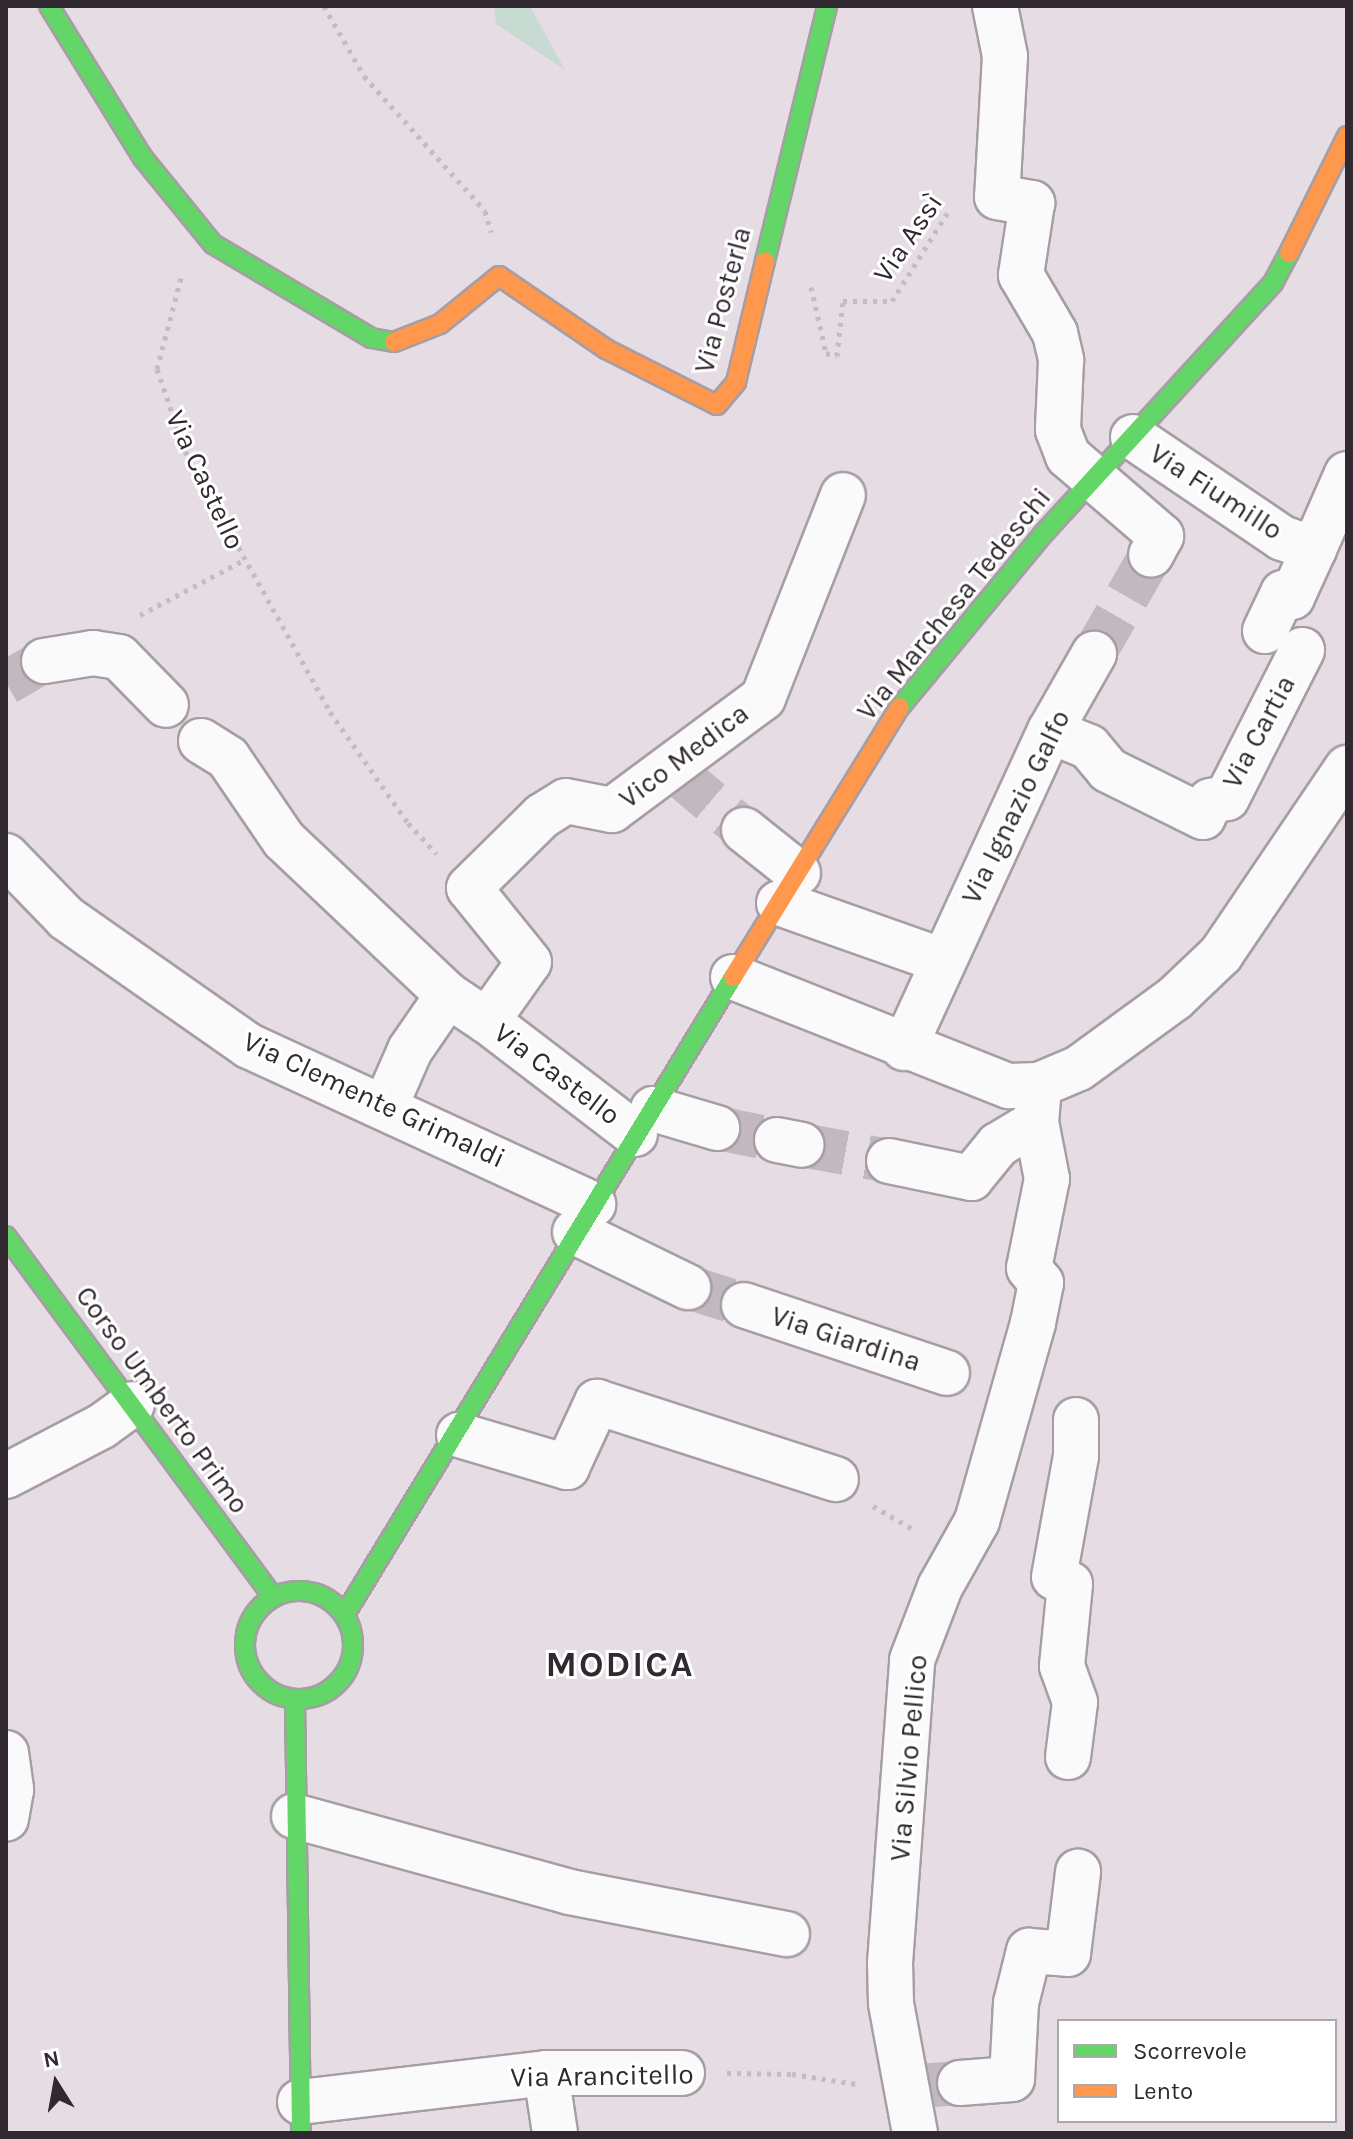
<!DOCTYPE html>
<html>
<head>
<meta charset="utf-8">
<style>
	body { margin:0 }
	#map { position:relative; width:1353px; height:2139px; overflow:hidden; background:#e6dce4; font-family:Karla,sans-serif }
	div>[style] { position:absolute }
	.green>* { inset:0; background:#c7dbd3 }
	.street-tunnel>* { height:44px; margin-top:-22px; transform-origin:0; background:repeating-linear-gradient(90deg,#c2b8c0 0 44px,transparent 0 66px) }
	.path>* { height:5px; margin-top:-2.5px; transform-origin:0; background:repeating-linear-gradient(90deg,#c1bdc0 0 4px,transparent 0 10px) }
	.roads { filter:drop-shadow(2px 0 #a69ea4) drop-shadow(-2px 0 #a69ea4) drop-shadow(0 2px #a69ea4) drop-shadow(0 -2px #a69ea4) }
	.street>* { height:44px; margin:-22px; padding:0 22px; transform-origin:22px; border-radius:22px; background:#fbfafb }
	.fast>* { height:18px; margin:-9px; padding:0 9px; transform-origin:9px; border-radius:9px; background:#63d668 }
	.fast>.ring { margin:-9px; padding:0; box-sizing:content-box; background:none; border:18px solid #63d668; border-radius:50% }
	.slow>* { height:18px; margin:-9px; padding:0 9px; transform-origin:9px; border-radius:9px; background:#ff974d }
	span { translate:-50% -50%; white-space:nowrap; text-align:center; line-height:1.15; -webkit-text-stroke:6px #fff; paint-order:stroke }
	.street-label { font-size:28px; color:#302930 }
	.district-label { font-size:36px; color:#302930; font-weight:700; letter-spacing:2px }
	.frame { position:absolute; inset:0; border:8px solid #302930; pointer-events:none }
	.legend { position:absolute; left:1057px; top:2019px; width:280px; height:104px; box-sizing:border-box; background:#fff; border:2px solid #aca9ac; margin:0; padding:10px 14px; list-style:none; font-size:24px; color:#302930 }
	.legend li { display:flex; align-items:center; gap:16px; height:40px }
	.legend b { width:40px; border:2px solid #aca9ac }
	.north { position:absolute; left:16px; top:2043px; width:80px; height:80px; -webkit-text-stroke:6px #fff; paint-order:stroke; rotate:349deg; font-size:22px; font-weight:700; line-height:32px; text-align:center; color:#302930 }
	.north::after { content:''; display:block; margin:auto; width:28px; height:36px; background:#302930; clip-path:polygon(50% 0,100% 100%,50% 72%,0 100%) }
</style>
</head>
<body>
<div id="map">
	<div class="green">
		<div style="clip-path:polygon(494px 6px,530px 6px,565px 70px,496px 24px)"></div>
	</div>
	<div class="street-tunnel">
		<div style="left:1094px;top:654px;width:114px;rotate:-60.1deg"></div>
		<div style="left:6px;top:683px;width:44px;rotate:-30.1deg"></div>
		<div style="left:677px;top:773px;width:88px;rotate:40.4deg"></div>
		<div style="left:717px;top:1128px;width:61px;rotate:11.3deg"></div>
		<div style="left:802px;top:1145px;width:88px;rotate:10.4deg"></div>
		<div style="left:688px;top:1287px;width:59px;rotate:17.8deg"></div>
		<div style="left:918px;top:2086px;width:42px;rotate:-4.1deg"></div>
	</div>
	<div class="path">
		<div style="left:324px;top:6px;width:81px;rotate:60.3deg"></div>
		<div style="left:364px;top:76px;width:181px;rotate:48.1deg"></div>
		<div style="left:485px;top:211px;width:22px;rotate:74deg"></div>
		<div style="left:181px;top:278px;width:94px;rotate:104.8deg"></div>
		<div style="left:157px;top:369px;width:87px;rotate:71.1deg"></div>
		<div style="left:185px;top:451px;width:299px;rotate:60.9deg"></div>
		<div style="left:330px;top:712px;width:136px;rotate:54.9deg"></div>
		<div style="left:408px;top:823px;width:42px;rotate:46.9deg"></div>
		<div style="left:811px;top:287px;width:68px;rotate:77.2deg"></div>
		<div style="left:826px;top:353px;width:11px;rotate:15deg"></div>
		<div style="left:837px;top:356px;width:55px;rotate:-83.8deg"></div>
		<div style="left:843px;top:301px;width:49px"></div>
		<div style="left:892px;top:301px;width:109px;rotate:-57.8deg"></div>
		<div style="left:140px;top:615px;width:115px;rotate:-27.9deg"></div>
		<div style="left:873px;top:1506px;width:50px;rotate:30.2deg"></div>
		<div style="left:727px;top:2073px;width:65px;rotate:0.9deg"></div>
		<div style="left:792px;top:2074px;width:65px;rotate:8.9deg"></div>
	</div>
	<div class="roads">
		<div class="street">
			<div style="left:995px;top:6px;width:51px;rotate:78.7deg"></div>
			<div style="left:1005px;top:56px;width:141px;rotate:93.2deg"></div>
			<div style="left:997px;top:197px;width:36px;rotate:10deg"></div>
			<div style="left:1032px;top:203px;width:73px;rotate:98.7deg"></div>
			<div style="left:1021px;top:275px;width:67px;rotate:59.6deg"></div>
			<div style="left:1055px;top:333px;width:28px;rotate:77deg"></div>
			<div style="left:1061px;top:360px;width:70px;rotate:92.5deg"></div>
			<div style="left:1058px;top:430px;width:28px;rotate:69deg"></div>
			<div style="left:1068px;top:456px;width:123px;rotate:40.7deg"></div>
			<div style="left:1161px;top:536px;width:21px;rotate:118deg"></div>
			<div style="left:1133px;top:437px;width:180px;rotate:34.1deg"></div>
			<div style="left:1282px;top:538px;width:34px;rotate:19deg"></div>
			<div style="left:1314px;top:549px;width:82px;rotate:-66.3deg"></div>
			<div style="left:1265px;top:631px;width:42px;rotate:-64.7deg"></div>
			<div style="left:1283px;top:593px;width:10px;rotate:24deg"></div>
			<div style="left:1292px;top:597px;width:53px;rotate:-65.4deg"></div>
			<div style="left:44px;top:661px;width:50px;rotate:-9.3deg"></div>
			<div style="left:93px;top:653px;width:26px;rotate:9deg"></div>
			<div style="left:119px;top:657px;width:67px;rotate:45.6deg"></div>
			<div style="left:1050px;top:731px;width:42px;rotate:22.3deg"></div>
			<div style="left:1089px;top:747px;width:30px;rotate:50deg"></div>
			<div style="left:1108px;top:770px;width:106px;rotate:26.3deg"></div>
			<div style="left:1203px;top:817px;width:17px;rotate:-66deg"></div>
			<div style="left:1210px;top:801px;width:17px;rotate:-10deg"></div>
			<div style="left:1227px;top:798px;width:166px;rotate:-63.1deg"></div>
			<div style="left:201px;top:741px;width:32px;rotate:32deg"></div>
			<div style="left:228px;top:758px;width:99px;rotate:55.7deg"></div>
			<div style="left:284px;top:840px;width:226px;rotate:43.4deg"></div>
			<div style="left:448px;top:995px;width:47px;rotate:33.7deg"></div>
			<div style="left:744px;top:830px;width:69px;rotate:38.5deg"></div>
			<div style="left:6px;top:856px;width:86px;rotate:45.9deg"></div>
			<div style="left:66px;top:918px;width:223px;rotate:35deg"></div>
			<div style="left:249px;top:1046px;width:379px;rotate:24.7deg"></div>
			<div style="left:779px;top:903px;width:174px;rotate:19.5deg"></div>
			<div style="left:733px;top:977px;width:297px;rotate:21.6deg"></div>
			<div style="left:1009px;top:1086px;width:30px;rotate:-2deg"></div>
			<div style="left:1039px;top:1085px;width:43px;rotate:-23deg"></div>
			<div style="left:1079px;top:1068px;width:119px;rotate:-36.1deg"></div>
			<div style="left:1175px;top:998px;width:64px;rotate:-43.7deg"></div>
			<div style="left:1221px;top:954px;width:225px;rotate:-55.9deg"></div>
			<div style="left:904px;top:1048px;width:349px;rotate:-65.3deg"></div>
			<div style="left:1050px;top:731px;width:89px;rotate:-60.3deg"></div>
			<div style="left:385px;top:1107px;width:62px;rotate:-66.3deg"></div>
			<div style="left:410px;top:1050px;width:67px;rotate:-55.4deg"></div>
			<div style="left:653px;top:1109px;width:67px;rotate:16.5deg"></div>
			<div style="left:635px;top:1134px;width:186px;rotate:-142.6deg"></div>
			<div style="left:487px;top:1021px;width:72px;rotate:-54.6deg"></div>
			<div style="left:529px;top:962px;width:95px;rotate:-129deg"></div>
			<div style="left:469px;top:888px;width:103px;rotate:-44.6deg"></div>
			<div style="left:542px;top:816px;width:28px;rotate:-32deg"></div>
			<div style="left:566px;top:801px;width:47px;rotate:11.1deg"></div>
			<div style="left:612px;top:810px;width:188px;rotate:-36.6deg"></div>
			<div style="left:763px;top:698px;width:218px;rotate:-68.5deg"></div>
			<div style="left:777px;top:1140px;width:25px;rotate:11deg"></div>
			<div style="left:889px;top:1161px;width:84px;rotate:11.7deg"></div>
			<div style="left:971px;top:1178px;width:43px;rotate:-50.7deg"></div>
			<div style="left:998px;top:1145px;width:44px;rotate:-31.2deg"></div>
			<div style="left:575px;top:1232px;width:126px;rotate:26deg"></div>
			<div style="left:744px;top:1305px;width:214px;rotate:18.5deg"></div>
			<div style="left:459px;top:1435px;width:113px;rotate:16.5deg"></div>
			<div style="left:567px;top:1467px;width:72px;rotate:-65.2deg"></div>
			<div style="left:597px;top:1402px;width:251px;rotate:17.9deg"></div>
			<div style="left:6px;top:1476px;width:108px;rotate:-27.5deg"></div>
			<div style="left:102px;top:1426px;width:37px;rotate:-36deg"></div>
			<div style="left:6px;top:1753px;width:37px;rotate:82deg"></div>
			<div style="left:11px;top:1790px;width:29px;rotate:100deg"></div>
			<div style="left:1068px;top:1757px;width:55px;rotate:-82.7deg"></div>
			<div style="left:1075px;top:1702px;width:38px;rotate:-110deg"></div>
			<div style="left:1062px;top:1666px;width:82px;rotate:-84.4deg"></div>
			<div style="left:1070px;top:1584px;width:17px;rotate:-156deg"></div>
			<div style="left:1054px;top:1577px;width:123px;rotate:-79.7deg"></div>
			<div style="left:1076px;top:1456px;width:36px;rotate:-90deg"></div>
			<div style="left:294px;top:1816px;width:286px;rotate:15.4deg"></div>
			<div style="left:570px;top:1892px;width:221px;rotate:11deg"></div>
			<div style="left:546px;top:2073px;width:61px;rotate:81.5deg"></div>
			<div style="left:960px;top:2083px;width:52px;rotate:-4.4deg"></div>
			<div style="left:1012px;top:2079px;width:76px;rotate:-87deg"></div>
			<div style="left:1016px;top:2003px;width:54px;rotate:-76deg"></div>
			<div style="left:1029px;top:1951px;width:39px;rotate:4deg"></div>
			<div style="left:1068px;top:1954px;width:83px;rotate:-83deg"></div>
			<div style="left:300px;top:2102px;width:248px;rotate:-6.7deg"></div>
			<div style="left:546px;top:2073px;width:136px"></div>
			<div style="left:915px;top:2133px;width:132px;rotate:-100.5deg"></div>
			<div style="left:891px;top:2003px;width:40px;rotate:-91.4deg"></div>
			<div style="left:890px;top:1963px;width:304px;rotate:-85.8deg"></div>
			<div style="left:912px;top:1660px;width:78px;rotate:-69deg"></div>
			<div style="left:940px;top:1587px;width:76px;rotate:-60.7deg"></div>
			<div style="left:977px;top:1521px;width:206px;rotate:-74.2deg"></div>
			<div style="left:1033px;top:1323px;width:41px;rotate:-78.7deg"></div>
			<div style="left:1041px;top:1283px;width:19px;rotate:-129deg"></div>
			<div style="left:1029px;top:1268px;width:91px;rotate:-78.6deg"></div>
			<div style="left:1047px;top:1179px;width:58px;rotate:-100.9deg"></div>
			<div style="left:1036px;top:1122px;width:37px;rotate:-85deg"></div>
		</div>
		<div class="fast">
			<div style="left:49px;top:6px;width:179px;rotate:58.3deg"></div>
			<div style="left:143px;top:158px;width:111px;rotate:50.9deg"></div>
			<div style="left:213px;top:244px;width:184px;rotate:30.7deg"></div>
			<div style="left:371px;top:338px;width:23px;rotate:10deg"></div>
			<div style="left:765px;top:261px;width:262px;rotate:-76.3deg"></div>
			<div style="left:900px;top:707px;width:226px;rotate:-50.4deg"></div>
			<div style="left:1044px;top:533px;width:339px;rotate:-47.5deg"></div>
			<div style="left:1273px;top:283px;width:34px;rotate:-62deg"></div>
			<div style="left:6px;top:1236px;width:449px;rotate:53.5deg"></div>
			<div class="ring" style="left:245px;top:1591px;width:90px;height:90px"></div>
			<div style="left:345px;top:1614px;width:746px;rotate:-58.65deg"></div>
			<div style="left:295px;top:1699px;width:434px;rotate:89.2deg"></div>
		</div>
		<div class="slow">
			<div style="left:1289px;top:253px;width:131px;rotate:-63.6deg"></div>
			<div style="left:394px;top:342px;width:49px;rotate:-21.4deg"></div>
			<div style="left:440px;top:324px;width:76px;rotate:-39.1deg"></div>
			<div style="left:499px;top:276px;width:130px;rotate:34.3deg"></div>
			<div style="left:606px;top:349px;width:124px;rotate:26.8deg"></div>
			<div style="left:717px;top:405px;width:30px;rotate:-50deg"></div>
			<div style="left:736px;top:382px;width:124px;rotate:-76.5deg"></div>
			<div style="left:733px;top:977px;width:317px;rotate:-58.3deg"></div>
		</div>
	</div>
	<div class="street-label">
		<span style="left:908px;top:238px;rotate:-56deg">Via Assì</span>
		<span style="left:723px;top:300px;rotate:-75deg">Via Posterla</span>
		<span style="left:205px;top:480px;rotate:65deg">Via Castello</span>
		<span style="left:1216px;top:492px;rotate:33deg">Via Fiumillo</span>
		<span style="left:954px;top:604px;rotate:-51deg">Via Marchesa Tedeschi</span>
		<span style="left:1259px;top:732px;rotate:-62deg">Via Cartia</span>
		<span style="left:684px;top:756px;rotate:-37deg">Vico Medica</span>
		<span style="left:1016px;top:807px;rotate:-64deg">Via Ignazio Galfo</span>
		<span style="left:557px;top:1074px;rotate:37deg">Via Castello</span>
		<span style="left:374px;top:1100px;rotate:25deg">Via Clemente Grimaldi</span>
		<span style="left:846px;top:1339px;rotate:18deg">Via Giardina</span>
		<span style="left:162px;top:1400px;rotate:54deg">Corso Umberto Primo</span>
		<span style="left:909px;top:1758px;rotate:-85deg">Via Silvio Pellico</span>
		<span style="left:602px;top:2076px;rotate:-1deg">Via Arancitello</span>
	</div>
	<div class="district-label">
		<span style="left:620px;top:1665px">MODICA</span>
	</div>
	<div class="frame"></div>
	<ul class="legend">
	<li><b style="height:10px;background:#63d668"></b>Scorrevole</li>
	<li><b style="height:10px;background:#ff974d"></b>Lento</li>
	</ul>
	<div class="north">N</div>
</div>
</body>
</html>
